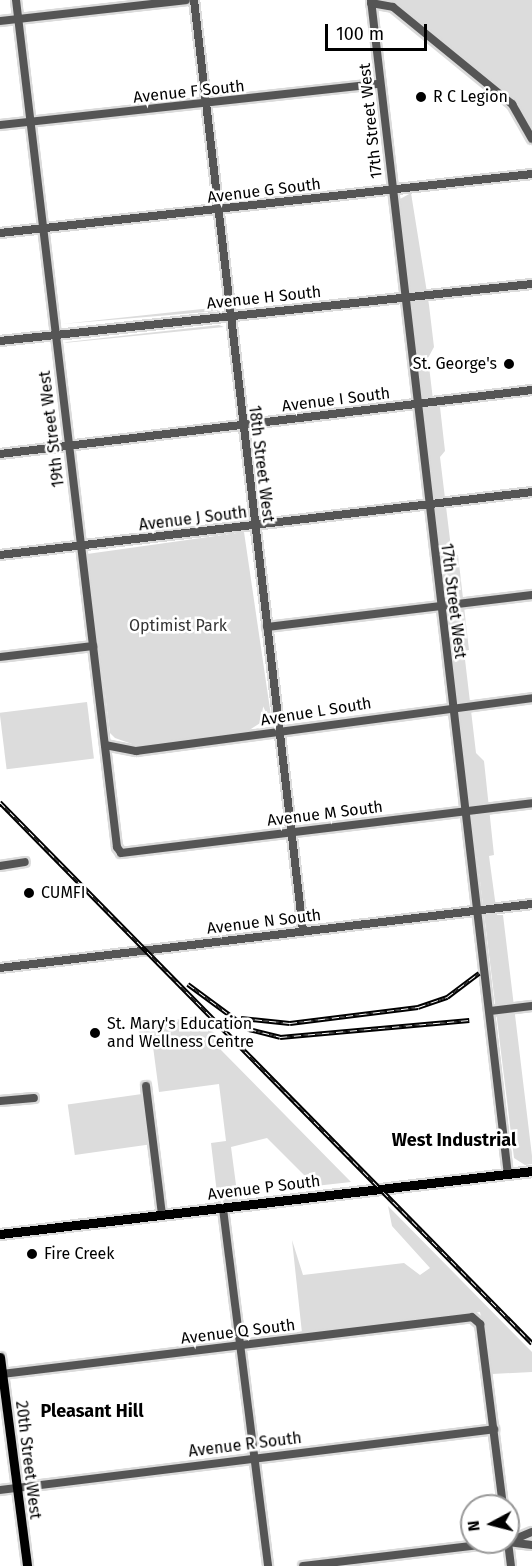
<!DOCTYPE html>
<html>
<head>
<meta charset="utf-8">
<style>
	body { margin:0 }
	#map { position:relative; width:532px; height:1566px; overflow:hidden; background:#fff; font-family:"Fira Sans",sans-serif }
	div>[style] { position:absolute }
	.green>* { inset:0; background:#dcdcdc; transform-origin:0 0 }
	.roads { filter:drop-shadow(2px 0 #dbdbdb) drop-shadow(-2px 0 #dbdbdb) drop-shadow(0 2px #dbdbdb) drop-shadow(0 -2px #dbdbdb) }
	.minor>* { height:8px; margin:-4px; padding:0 4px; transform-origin:4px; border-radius:4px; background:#555 }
	.major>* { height:9px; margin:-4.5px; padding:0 4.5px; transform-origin:4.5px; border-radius:4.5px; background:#000 }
	.rail>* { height:4.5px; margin-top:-2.25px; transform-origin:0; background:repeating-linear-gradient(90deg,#fff 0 7px,#000 0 14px); box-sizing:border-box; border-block:2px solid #000 }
	.dots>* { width:16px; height:16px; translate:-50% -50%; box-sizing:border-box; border:3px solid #fff; border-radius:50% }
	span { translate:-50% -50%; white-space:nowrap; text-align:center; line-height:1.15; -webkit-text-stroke:5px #fff; paint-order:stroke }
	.street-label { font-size:16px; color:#000 }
	.poi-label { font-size:16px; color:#000 }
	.left { translate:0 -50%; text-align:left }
	.right { translate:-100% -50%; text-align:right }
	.park-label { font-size:16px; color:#333 }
	.neighbourhood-label { font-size:18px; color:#000; font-weight:700 }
	.north { position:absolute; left:460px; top:1494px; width:60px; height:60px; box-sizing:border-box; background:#fff; border:2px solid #999; border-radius:50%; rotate:263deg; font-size:16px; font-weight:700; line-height:24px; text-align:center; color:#000 }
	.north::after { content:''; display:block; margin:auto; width:21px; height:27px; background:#000; clip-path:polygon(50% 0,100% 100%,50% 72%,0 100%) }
	.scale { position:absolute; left:325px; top:24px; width:102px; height:27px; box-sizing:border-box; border:3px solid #000; border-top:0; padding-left:8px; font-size:18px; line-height:21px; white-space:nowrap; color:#000; -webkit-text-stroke:4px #fff; paint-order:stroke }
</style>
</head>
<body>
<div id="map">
	<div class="green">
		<div style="clip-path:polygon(390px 0,532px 0,532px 126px,513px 101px)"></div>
		<div style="clip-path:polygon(411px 193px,429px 305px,434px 347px,428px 358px,434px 408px,440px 407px,445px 451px,440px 457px,452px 556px,458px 555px,469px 650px,464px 651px,476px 753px,484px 761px,494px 855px,489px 856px,497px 915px,503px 915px,532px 1156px,532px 1164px,525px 1165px,514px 1158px,444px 588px,400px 199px)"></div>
		<div style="clip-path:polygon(221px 307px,218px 311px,62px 324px)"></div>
		<div style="clip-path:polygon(219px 325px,224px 327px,64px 343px,67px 342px)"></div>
		<div style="clip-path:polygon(244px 532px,271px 716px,243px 734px,135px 745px,115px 738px,110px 733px,87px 554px)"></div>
		<div style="left:87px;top:702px;width:57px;height:88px;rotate:83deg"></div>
		<div style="clip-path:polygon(197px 1016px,217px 1036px,221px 1050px,351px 1182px,315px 1186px,267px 1138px,231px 1147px,238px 1200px,218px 1202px,211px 1143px,226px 1141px,219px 1084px,159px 1092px,152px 1039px,140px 1040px,138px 1027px)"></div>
		<div style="left:142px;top:1094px;width:51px;height:75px;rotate:82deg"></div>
		<div style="clip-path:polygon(388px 1206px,532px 1352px,532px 1372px,492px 1374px,480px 1312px,302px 1333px,292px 1240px,303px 1275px,404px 1263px,420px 1275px,430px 1268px,392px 1226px)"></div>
	</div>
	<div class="roads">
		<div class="minor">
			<div style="left:16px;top:0;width:853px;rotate:83.2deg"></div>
			<div style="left:117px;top:847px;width:7px;rotate:56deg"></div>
			<div style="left:121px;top:853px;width:414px;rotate:-6.9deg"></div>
			<div style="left:194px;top:0;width:937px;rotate:83.32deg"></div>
			<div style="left:371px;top:0;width:1183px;rotate:83.35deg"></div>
			<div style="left:371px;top:3px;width:22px;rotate:10deg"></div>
			<div style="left:393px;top:7px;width:154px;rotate:39.2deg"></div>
			<div style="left:512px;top:104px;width:40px;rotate:60.3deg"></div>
			<div style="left:0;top:21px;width:187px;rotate:-6.4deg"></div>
			<div style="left:0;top:125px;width:382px;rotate:-6.2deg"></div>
			<div style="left:0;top:233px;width:535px;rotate:-6.33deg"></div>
			<div style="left:0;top:341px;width:535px;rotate:-6.12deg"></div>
			<div style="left:0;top:454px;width:536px;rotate:-6.86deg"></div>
			<div style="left:0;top:555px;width:536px;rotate:-6.75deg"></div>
			<div style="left:267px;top:627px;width:267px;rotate:-6.9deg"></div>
			<div style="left:0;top:657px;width:94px;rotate:-6.7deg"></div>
			<div style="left:105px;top:745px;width:32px;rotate:11deg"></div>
			<div style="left:136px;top:751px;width:400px;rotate:-7.6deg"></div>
			<div style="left:0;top:866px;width:25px;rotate:-9deg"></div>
			<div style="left:0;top:968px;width:536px;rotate:-6.86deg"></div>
			<div style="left:490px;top:1011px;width:42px;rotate:-6.8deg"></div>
			<div style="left:146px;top:1086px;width:130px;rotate:82.9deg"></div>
			<div style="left:0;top:1101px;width:34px;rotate:-5deg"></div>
			<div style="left:223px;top:1209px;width:360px;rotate:82.8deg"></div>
			<div style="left:2px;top:1374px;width:473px;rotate:-6.9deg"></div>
			<div style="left:472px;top:1317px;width:11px;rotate:41deg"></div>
			<div style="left:480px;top:1324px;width:183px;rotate:82.8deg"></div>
			<div style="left:0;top:1490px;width:498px;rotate:-7deg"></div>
			<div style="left:508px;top:1542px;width:26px;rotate:-23deg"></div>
			<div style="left:508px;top:1542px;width:24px;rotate:83deg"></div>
			<div style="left:508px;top:1542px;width:24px;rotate:7deg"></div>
			<div style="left:303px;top:1566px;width:203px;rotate:-6.8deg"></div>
		</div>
		<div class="major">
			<div style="left:0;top:1234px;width:536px;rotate:-6.75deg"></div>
			<div style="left:0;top:1357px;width:211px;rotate:82.6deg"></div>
		</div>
	</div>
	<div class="rail">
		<div style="left:0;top:802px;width:759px;rotate:45.48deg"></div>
		<div style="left:188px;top:984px;width:76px;rotate:36.4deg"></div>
		<div style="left:249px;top:1029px;width:32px;rotate:14deg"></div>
		<div style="left:280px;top:1037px;width:190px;rotate:-5.1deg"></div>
		<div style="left:241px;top:1018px;width:49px;rotate:5.8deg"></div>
		<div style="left:290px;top:1023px;width:129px;rotate:-7.1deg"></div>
		<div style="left:418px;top:1007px;width:31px;rotate:-19deg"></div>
		<div style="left:447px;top:997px;width:40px;rotate:-37deg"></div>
	</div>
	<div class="dots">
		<div style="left:421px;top:97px;background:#000"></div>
		<div style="left:509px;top:364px;background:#000"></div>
		<div style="left:29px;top:893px;background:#000"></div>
		<div style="left:95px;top:1033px;background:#000"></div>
		<div style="left:32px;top:1254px;background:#000"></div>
	</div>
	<div class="street-label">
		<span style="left:189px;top:92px;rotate:-6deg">Avenue F South</span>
		<span style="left:371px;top:121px;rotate:-96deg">17th Street West</span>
		<span style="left:264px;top:191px;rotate:-7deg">Avenue G South</span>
		<span style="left:264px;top:298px;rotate:-6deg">Avenue H South</span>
		<span style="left:336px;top:400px;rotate:-7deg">Avenue I South</span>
		<span style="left:52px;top:429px;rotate:-97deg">19th Street West</span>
		<span style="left:261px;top:464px;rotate:83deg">18th Street West</span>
		<span style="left:193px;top:519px;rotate:-7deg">Avenue J South</span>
		<span style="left:453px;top:601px;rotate:83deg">17th Street West</span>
		<span style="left:316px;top:712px;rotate:-9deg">Avenue L South</span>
		<span style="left:325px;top:814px;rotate:-7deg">Avenue M South</span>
		<span style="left:264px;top:922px;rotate:-7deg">Avenue N South</span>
		<span style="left:264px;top:1188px;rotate:-7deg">Avenue P South</span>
		<span style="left:238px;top:1332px;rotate:-7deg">Avenue Q South</span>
		<span style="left:245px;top:1445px;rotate:-7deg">Avenue R South</span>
		<span style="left:28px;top:1460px;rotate:83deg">20th Street West</span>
	</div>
	<div class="poi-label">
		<span class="left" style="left:433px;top:97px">R C Legion</span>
		<span class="right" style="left:497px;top:364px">St. George's</span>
		<span class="left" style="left:41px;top:893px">CUMFI</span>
		<span class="left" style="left:107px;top:1033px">St. Mary's Education<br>and Wellness Centre</span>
		<span class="left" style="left:44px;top:1254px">Fire Creek</span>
	</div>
	<div class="park-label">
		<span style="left:178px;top:626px">Optimist Park</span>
	</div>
	<div class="neighbourhood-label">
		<span style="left:454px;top:1140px">West Industrial</span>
		<span style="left:92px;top:1411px">Pleasant Hill</span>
	</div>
	<div class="north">N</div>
	<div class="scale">100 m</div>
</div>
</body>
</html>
